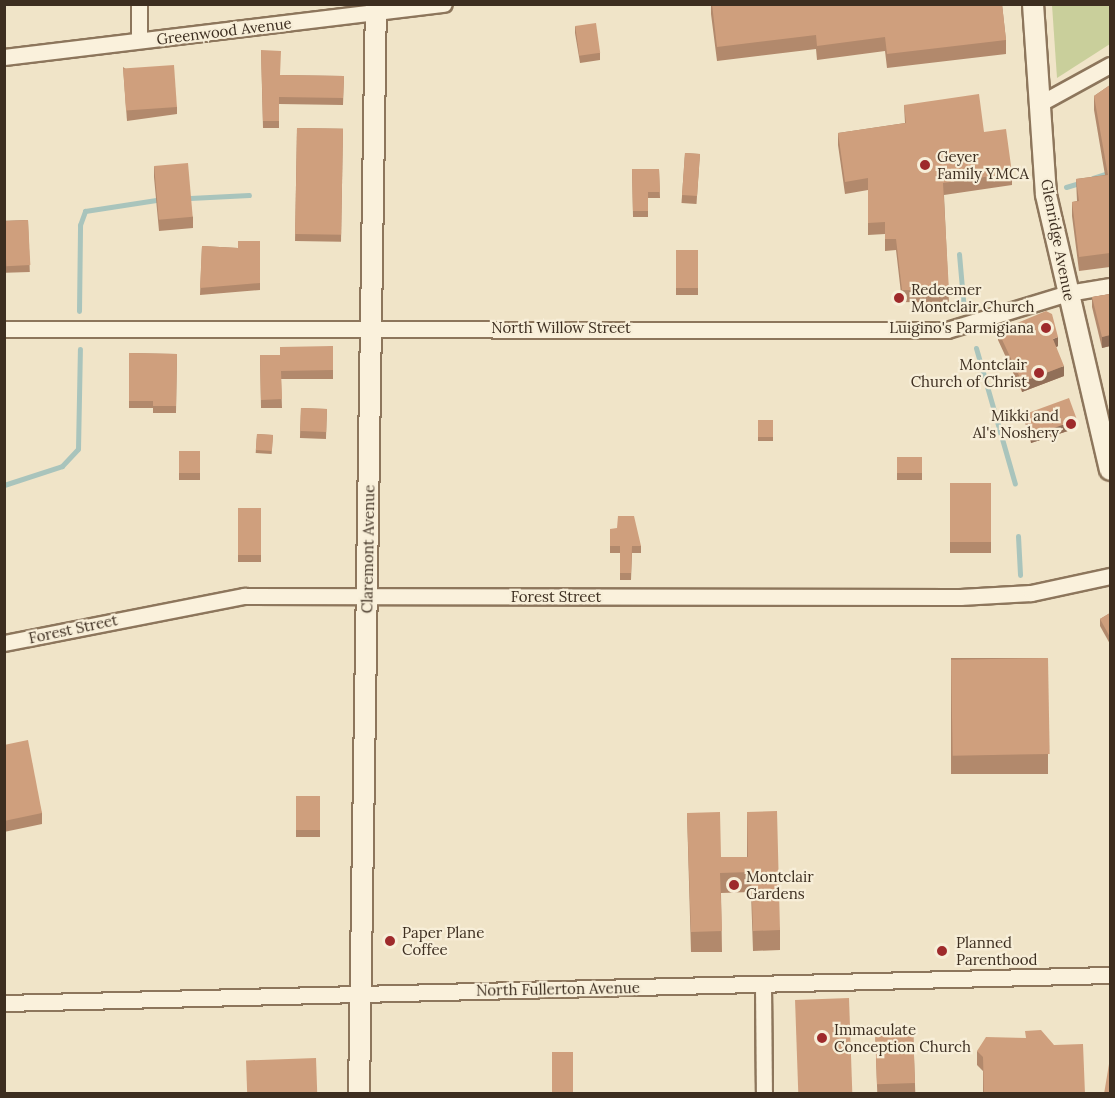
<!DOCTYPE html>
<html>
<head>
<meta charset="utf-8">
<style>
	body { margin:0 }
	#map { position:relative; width:1115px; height:1098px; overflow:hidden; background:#f0e4c8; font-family:Lora,serif }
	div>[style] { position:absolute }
	.green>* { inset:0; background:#c9cf9b }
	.stream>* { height:5px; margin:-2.5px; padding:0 2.5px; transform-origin:2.5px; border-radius:2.5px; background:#a9c4bc }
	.roads { filter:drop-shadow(2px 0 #8d765c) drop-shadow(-2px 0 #8d765c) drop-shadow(0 2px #8d765c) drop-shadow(0 -2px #8d765c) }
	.minor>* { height:15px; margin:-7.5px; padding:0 7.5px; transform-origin:7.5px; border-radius:7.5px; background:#faf1dc }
	.tertiary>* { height:20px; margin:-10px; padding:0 10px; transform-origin:10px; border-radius:10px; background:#faf1dc }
	.wall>* { inset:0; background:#b2896c; transform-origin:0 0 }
	.shaded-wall>* { inset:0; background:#916f58 }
	.building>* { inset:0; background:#cf9f7d; transform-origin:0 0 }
	.dots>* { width:16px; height:16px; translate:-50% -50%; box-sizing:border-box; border:3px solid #f7eed8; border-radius:50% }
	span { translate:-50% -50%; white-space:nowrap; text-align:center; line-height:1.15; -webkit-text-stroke:4.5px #f7eed8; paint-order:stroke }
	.street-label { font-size:15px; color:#3d2e20 }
	.poi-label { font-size:15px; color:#3d2e20 }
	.left { translate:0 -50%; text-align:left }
	.right { translate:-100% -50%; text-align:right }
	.frame { position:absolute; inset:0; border:6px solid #3d2e20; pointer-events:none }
</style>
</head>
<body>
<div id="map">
	<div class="green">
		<div style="clip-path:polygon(1052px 5px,1110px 5px,1110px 44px,1057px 78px)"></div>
	</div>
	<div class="stream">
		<div style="left:1093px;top:178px;width:13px;rotate:-18deg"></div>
		<div style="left:1066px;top:187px;width:17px;rotate:-17deg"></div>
		<div style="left:190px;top:198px;width:59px;rotate:-2.9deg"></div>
		<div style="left:959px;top:254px;width:57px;rotate:85deg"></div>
		<div style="left:79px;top:311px;width:86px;rotate:-89.3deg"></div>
		<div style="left:80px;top:225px;width:15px;rotate:-70deg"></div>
		<div style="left:85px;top:211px;width:72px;rotate:-8.8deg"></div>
		<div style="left:976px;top:348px;width:141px;rotate:74deg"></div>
		<div style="left:4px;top:485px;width:61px;rotate:-18.1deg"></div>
		<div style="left:62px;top:466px;width:23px;rotate:-47deg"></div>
		<div style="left:78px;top:449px;width:100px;rotate:-88.9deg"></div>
		<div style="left:1018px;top:536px;width:39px;rotate:87deg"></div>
	</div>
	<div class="roads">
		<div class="minor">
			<div style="left:139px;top:40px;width:36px;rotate:-90deg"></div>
			<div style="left:4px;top:57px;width:443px;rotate:-6.9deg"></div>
			<div style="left:1039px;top:104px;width:81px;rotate:-28.8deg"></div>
			<div style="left:4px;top:329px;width:943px;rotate:0.06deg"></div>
			<div style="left:947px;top:330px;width:127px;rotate:-17deg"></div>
			<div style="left:1068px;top:293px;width:43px;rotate:-9.5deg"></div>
			<div style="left:4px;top:643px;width:245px;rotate:-11.1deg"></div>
			<div style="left:244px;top:596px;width:716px;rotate:0.08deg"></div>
			<div style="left:960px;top:597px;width:71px;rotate:-3.2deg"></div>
			<div style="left:1031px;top:593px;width:81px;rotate:-12.1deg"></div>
			<div style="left:763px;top:985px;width:109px;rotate:89.5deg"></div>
			<div style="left:4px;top:1003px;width:1106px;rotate:-1.45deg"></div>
		</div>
		<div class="tertiary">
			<div style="left:1033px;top:4px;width:191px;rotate:86.1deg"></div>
			<div style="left:1046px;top:195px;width:282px;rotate:76.9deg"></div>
			<div style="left:359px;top:1094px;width:1090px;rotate:-89.11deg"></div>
		</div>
	</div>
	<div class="wall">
		<div style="clip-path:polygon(711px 4px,1002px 4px,1006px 40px,1006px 54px,887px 68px,885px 51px,817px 60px,816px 49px,717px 61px,711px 14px)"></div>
		<div style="clip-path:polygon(575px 26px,600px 53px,600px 60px,580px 63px,575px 33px)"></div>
		<div style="clip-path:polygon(261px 50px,280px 75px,344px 76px,343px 105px,279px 104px,279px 128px,263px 128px)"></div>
		<div style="clip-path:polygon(123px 67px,177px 107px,177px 114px,127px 121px)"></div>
		<div style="clip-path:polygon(1110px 85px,1110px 267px,1079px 271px,1072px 216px,1072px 202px,1077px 201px,1076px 179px,1105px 175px,1094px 110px,1094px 96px)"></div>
		<div style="clip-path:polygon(904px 105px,984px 132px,1012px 173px,1012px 185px,944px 195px,949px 303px,902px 302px,896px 250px,885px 251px,885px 234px,868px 235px,868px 190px,845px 194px,838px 145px,838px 133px,905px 123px)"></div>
		<div style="left:297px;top:128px;width:46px;height:113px;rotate:1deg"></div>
		<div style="left:685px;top:153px;width:15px;height:50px;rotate:4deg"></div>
		<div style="clip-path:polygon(154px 166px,193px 217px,193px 228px,159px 231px,154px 177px)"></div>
		<div style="clip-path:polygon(632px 169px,659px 169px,660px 198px,648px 198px,648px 217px,633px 217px)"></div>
		<div style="left:28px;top:220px;width:52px;height:24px;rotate:88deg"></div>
		<div style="clip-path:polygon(260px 241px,260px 290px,200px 295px,202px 246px,238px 248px)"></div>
		<div style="left:676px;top:250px;width:22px;height:45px"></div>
		<div style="clip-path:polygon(1110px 294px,1110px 346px,1102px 348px,1092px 307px,1092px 297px)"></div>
		<div style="clip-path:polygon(998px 331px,1058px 346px,1056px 347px,1064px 376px,1022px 392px,998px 340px)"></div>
		<div style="clip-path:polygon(333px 346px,333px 379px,281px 379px,282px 408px,261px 408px,260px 355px,280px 355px)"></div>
		<div style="clip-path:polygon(129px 353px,177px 354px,176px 413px,153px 413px,153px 408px,129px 408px)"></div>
		<div style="left:301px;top:408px;width:26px;height:30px;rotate:2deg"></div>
		<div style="clip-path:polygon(1025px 416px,1077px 428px,1031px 443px,1025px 423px)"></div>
		<div style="left:758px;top:420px;width:15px;height:21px"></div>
		<div style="left:257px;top:434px;width:16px;height:19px;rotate:4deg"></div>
		<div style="left:179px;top:451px;width:21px;height:29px"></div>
		<div style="left:897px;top:457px;width:25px;height:23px"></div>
		<div style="left:950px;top:483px;width:41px;height:70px"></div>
		<div style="left:261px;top:508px;width:54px;height:23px;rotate:90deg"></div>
		<div style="clip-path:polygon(610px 529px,641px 546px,641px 553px,632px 553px,631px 580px,620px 580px,620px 553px,610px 553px)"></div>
		<div style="clip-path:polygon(1110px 613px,1110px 644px,1100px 626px,1100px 619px)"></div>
		<div style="left:1048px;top:658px;width:116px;height:97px;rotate:90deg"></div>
		<div style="clip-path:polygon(4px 745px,42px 813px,42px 824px,4px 832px)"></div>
		<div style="left:296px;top:796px;width:24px;height:41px"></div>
		<div style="clip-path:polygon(747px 812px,780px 930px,780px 950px,753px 951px,751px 892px,721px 893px,722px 952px,691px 952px,687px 813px,721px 857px,747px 857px)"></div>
		<div style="left:913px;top:1027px;width:67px;height:38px;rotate:88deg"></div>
		<div style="clip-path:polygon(977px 1051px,1085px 1094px,983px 1094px,983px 1071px,977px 1065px)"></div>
	</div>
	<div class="shaded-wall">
		<div style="clip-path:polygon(1110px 335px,1110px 346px,1102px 348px,1102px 337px)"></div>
		<div style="clip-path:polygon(1058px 337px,1058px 346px,1053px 349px,1053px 339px)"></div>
		<div style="clip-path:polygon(1064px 366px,1064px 376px,1022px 392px,1022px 382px)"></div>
		<div style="clip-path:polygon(1077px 420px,1077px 428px,1031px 443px,1031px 436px)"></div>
	</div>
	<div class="building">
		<div style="clip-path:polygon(712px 4px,1002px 4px,1006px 40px,887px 54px,885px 37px,817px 46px,816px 35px,717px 47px)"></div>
		<div style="left:596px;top:23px;width:30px;height:21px;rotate:82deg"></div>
		<div style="clip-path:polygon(261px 50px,281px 51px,280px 75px,344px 76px,343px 98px,279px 97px,279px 121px,263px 121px)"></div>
		<div style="left:174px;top:65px;width:42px;height:51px;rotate:86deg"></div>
		<div style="clip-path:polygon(1110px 85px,1110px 253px,1079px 257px,1072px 202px,1079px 201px,1076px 179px,1108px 175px,1094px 96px)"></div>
		<div style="clip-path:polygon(979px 94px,984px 132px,1006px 129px,1012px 173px,943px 183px,949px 291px,902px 290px,896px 239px,885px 239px,885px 222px,868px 223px,868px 178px,845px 182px,838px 133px,906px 123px,904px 105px)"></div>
		<div style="left:297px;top:128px;width:46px;height:106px;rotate:1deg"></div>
		<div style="left:685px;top:153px;width:15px;height:42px;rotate:4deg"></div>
		<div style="left:188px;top:163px;width:54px;height:34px;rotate:85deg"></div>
		<div style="clip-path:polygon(632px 169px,659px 169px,660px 192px,648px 192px,648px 211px,633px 211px)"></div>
		<div style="left:28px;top:220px;width:45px;height:24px;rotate:87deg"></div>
		<div style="clip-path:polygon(238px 241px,260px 241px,260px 283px,200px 288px,202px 246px,238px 248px)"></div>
		<div style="left:676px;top:250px;width:22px;height:38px"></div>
		<div style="clip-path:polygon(1110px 294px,1110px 335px,1102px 337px,1092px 297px)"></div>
		<div style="clip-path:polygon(1046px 311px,1052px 314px,1058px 337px,1053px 339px,1064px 366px,1022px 382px,998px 331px)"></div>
		<div style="clip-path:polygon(333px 346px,333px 370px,281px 371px,282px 399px,261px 400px,260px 355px,280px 355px,280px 347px)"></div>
		<div style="clip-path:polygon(129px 353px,177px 354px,176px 406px,153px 406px,153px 401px,129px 401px)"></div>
		<div style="left:1069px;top:398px;width:23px;height:48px;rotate:70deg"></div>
		<div style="left:301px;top:408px;width:26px;height:23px;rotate:2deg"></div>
		<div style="left:758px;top:420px;width:15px;height:17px"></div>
		<div style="left:257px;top:434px;width:16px;height:16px;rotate:4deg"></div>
		<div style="left:179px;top:451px;width:21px;height:22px"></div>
		<div style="left:897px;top:457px;width:25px;height:16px"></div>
		<div style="left:950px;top:483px;width:41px;height:59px"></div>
		<div style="left:261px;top:508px;width:47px;height:23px;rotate:90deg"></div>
		<div style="clip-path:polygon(618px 516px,634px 516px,641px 546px,632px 546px,631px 573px,620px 573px,620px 546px,610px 546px,610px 529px,617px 528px)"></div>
		<div style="clip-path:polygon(1110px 613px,1110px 637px,1100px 619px)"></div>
		<div style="left:1048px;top:658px;width:96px;height:97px;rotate:89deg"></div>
		<div style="clip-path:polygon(28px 740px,42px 813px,4px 821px,4px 745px)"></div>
		<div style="left:296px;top:796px;width:24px;height:34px"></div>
		<div style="clip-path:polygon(777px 811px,780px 930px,753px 931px,751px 872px,720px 873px,722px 931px,691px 932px,687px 813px,720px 812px,721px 857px,748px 857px,747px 812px)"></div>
		<div style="left:849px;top:998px;width:96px;height:54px;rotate:88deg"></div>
		<div style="left:913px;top:1027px;width:56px;height:38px;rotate:88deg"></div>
		<div style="clip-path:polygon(1041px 1030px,1054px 1045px,1083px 1044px,1085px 1094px,984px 1094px,983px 1057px,977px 1051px,986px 1037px,1026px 1038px,1025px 1031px)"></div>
		<div style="left:552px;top:1052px;width:21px;height:42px"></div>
		<div style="left:316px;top:1058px;width:36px;height:70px;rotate:88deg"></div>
		<div style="clip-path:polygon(1110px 1058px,1110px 1094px,1104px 1094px)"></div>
	</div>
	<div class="dots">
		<div style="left:925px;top:165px;background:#9e2a2b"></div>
		<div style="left:899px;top:298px;background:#9e2a2b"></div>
		<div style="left:1046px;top:328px;background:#9e2a2b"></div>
		<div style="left:1039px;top:373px;background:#9e2a2b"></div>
		<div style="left:1071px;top:424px;background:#9e2a2b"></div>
		<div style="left:734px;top:885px;background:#9e2a2b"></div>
		<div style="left:390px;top:941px;background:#9e2a2b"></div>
		<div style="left:942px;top:951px;background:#9e2a2b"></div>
		<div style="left:822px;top:1038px;background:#9e2a2b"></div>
	</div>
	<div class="street-label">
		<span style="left:224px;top:31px;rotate:-7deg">Greenwood Avenue</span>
		<span style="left:1058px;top:240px;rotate:79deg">Glenridge Avenue</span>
		<span style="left:561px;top:328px">North Willow Street</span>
		<span style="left:368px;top:549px;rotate:-89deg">Claremont Avenue</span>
		<span style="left:556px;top:597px">Forest Street</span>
		<span style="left:73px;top:629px;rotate:-12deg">Forest Street</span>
		<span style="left:558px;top:989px;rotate:-1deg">North Fullerton Avenue</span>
	</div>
	<div class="poi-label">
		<span class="left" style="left:937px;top:165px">Geyer<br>Family YMCA</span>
		<span class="left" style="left:911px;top:298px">Redeemer<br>Montclair Church</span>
		<span class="right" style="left:1034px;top:328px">Luigino's Parmigiana</span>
		<span class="right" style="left:1027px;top:373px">Montclair<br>Church of Christ</span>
		<span class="right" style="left:1059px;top:424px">Mikki and<br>Al's Noshery</span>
		<span class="left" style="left:746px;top:885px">Montclair<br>Gardens</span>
		<span class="left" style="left:402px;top:941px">Paper Plane<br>Coffee</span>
		<span class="left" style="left:956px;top:951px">Planned<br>Parenthood</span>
		<span class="left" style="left:834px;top:1038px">Immaculate<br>Conception Church</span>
	</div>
	<div class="frame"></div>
</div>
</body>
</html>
